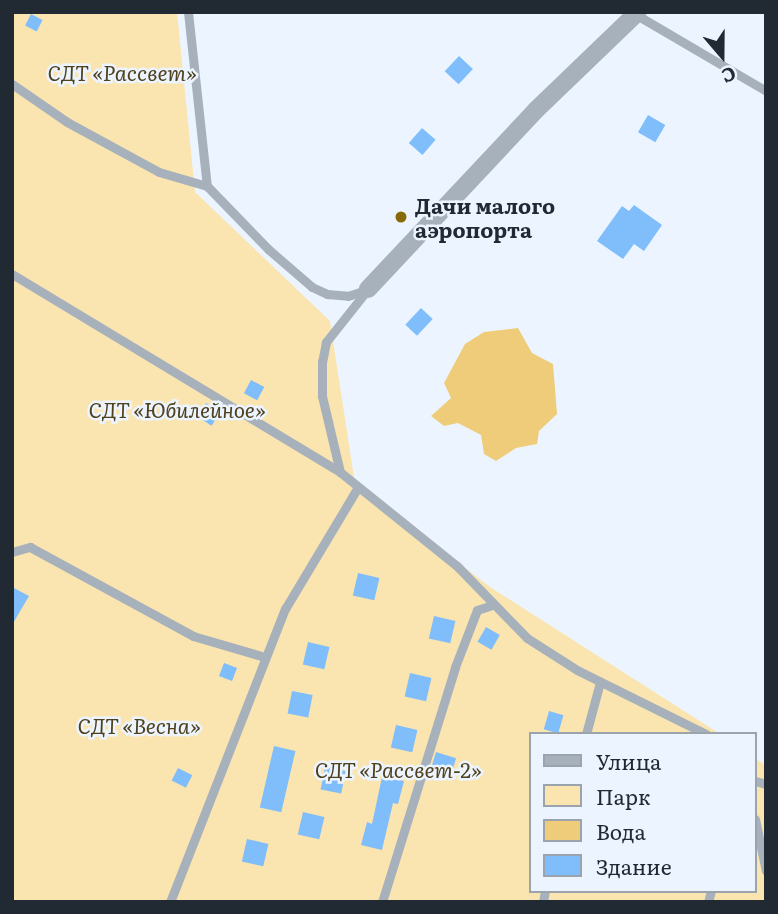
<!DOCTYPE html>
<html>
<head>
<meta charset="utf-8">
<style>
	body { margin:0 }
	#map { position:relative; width:778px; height:914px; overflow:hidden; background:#ecf5ff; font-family:Literata,serif }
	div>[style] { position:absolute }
	.green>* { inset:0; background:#fae4b0 }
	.water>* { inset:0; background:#efcc79 }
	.building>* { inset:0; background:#7fbdfb; transform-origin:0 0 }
	.service>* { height:9px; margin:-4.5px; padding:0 4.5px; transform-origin:4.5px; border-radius:4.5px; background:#a7b1bb }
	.minor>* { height:18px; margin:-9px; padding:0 9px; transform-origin:9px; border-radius:9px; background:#a7b1bb }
	.dots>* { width:19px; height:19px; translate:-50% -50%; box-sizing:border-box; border:4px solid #ecf5ff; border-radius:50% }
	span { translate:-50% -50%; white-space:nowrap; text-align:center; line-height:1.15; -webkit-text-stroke:5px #ecf5ff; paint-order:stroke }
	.park-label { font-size:21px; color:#50411d; font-style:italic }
	.poi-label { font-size:21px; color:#212a33; font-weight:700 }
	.left { translate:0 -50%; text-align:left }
	.frame { position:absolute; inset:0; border:14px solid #212a33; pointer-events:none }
	.legend { position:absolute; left:529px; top:732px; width:228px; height:161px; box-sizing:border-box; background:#ecf5ff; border:2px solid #9ba4ad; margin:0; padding:9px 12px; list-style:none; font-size:21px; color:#212a33 }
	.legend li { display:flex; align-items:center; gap:14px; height:35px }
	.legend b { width:35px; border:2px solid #9ba4ad }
	.north { position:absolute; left:687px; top:21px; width:70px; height:70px; -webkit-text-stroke:5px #ecf5ff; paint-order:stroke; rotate:160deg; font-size:19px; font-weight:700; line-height:28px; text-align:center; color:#212a33 }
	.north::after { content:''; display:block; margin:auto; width:24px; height:32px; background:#212a33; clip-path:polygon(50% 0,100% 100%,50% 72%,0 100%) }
</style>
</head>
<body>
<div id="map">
	<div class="green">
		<div style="clip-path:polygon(12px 12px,177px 12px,195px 192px,330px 321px,355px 484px,490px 587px,720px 734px,531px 734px,531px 891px,755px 891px,755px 758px,766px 766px,766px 902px,12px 902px)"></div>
	</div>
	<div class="water">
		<div style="clip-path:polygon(518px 328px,532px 353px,553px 364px,557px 414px,539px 431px,537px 444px,516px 448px,496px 461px,484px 454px,481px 435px,458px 423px,444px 426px,431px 416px,451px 398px,444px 383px,465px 344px,484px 332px)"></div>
	</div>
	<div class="building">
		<div style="left:31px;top:14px;width:13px;height:13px;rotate:27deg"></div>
		<div style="left:459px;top:56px;width:19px;height:21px;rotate:43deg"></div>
		<div style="left:648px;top:115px;width:20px;height:20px;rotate:30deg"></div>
		<div style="left:422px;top:128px;width:18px;height:20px;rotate:41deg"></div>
		<div style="clip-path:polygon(634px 205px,662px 225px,644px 251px,634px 244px,623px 259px,597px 241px,622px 206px,629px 211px)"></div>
		<div style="left:421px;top:308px;width:16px;height:23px;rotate:43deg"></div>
		<div style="left:251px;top:380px;width:15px;height:15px;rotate:28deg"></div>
		<div style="left:206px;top:403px;width:17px;height:16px;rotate:33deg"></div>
		<div style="left:358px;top:573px;width:22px;height:23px;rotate:13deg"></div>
		<div style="clip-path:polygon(12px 587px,29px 596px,12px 625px)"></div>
		<div style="left:434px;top:616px;width:22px;height:23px;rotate:13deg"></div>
		<div style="left:486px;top:627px;width:16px;height:17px;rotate:30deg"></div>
		<div style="left:308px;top:642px;width:22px;height:23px;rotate:13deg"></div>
		<div style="left:224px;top:663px;width:14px;height:14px;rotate:21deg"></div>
		<div style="left:410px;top:673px;width:22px;height:24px;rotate:13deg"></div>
		<div style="left:292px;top:691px;width:21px;height:23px;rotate:11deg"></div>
		<div style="left:549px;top:711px;width:15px;height:19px;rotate:16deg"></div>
		<div style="left:396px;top:725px;width:22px;height:23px;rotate:13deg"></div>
		<div style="left:274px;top:746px;width:22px;height:63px;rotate:13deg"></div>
		<div style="left:436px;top:752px;width:21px;height:21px;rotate:17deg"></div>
		<div style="left:325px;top:767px;width:21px;height:23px;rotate:11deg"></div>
		<div style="left:178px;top:768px;width:16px;height:14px;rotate:27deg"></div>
		<div style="clip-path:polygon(382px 777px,404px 781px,398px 804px,393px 803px,382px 850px,361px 845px,367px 822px,372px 824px)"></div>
		<div style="left:303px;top:812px;width:22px;height:23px;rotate:13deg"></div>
		<div style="left:247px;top:839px;width:22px;height:23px;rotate:13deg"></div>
	</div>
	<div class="service">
		<div style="left:188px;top:12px;width:175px;rotate:83.8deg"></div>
		<div style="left:207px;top:186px;width:88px;rotate:45.9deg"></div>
		<div style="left:268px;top:249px;width:58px;rotate:40.8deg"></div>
		<div style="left:312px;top:287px;width:17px;rotate:25deg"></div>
		<div style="left:327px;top:294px;width:21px;rotate:5deg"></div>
		<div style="left:348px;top:296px;width:21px;rotate:-19deg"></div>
		<div style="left:635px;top:14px;width:152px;rotate:30.4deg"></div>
		<div style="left:12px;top:84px;width:67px;rotate:34.6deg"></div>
		<div style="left:67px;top:122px;width:105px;rotate:28.5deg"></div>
		<div style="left:159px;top:172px;width:50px;rotate:16.3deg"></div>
		<div style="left:12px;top:274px;width:383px;rotate:31.1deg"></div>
		<div style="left:368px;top:289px;width:68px;rotate:128.4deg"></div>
		<div style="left:326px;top:342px;width:20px;rotate:101deg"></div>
		<div style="left:322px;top:362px;width:34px;rotate:90deg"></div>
		<div style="left:322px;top:396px;width:78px;rotate:76.7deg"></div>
		<div style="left:340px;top:472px;width:150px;rotate:38.8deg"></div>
		<div style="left:457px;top:566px;width:100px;rotate:45.8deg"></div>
		<div style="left:527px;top:638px;width:59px;rotate:32.6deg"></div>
		<div style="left:577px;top:670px;width:144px;rotate:26.4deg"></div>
		<div style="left:12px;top:552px;width:19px;rotate:-16deg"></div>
		<div style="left:30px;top:547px;width:186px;rotate:28.6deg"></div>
		<div style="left:193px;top:636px;width:75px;rotate:16.3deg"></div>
		<div style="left:586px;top:734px;width:54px;rotate:-74.9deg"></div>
		<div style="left:755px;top:781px;width:11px;rotate:15deg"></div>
		<div style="left:755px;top:819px;width:53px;rotate:78.1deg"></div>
		<div style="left:170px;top:902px;width:315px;rotate:-68.6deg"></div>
		<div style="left:285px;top:609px;width:142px;rotate:-59.1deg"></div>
		<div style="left:382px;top:902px;width:246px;rotate:-72.7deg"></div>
		<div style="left:455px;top:667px;width:61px;rotate:-68.9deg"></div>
		<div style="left:477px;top:610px;width:16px;rotate:-18deg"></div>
		<div style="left:543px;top:902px;width:11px;rotate:-80deg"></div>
		<div style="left:708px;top:902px;width:11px;rotate:-75deg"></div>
	</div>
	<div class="minor">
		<div style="left:368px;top:289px;width:245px;rotate:-46.8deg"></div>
		<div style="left:536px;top:110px;width:141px;rotate:-43.9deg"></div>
	</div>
	<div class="dots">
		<div style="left:401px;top:217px;background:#896907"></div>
	</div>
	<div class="park-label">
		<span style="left:122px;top:72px">СДТ «Рассвет»</span>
		<span style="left:177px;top:409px">СДТ «Юбилейное»</span>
		<span style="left:139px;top:725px">СДТ «Весна»</span>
		<span style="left:398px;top:769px">СДТ «Рассвет-2»</span>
	</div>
	<div class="poi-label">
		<span class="left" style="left:415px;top:217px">Дачи малого<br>аэропорта</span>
	</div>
	<div class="frame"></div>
	<ul class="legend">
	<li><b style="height:9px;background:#a7b1bb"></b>Улица</li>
	<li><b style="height:19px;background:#fae4b0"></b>Парк</li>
	<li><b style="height:19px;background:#efcc79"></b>Вода</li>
	<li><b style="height:19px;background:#7fbdfb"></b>Здание</li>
	</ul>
	<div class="north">С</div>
</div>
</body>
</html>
